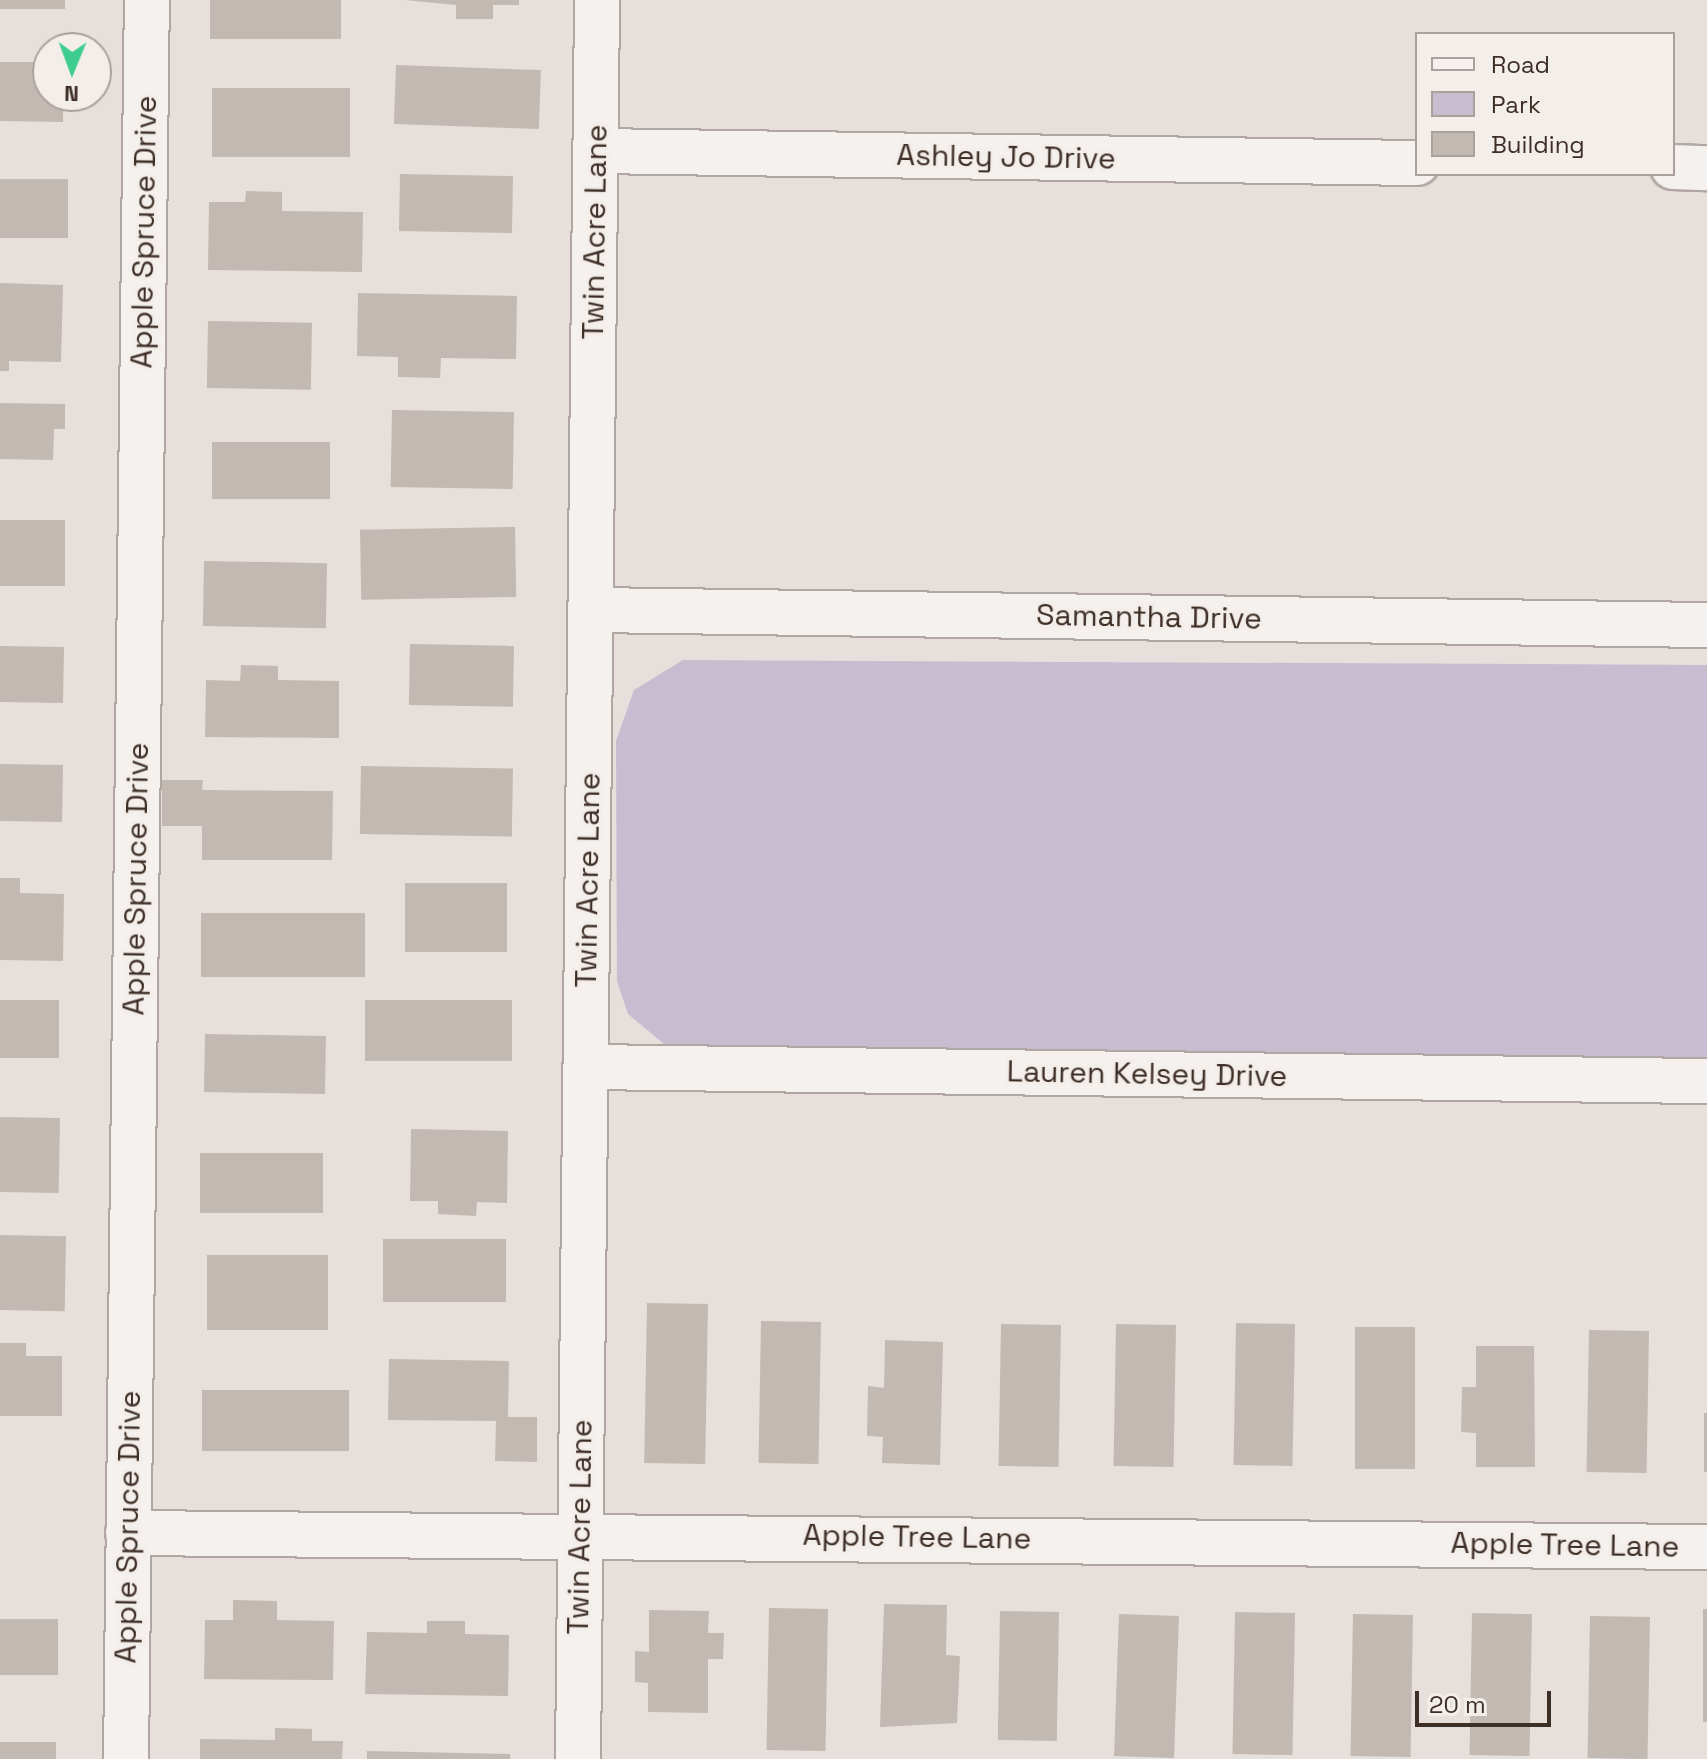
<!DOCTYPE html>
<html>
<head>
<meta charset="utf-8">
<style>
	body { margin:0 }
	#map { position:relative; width:1707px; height:1759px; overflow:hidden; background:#e6dfdc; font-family:"Space Grotesk",sans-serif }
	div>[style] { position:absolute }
	.green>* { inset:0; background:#c6bdd0 }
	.building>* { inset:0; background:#c3b9b3; transform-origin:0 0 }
	.roads { filter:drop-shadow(2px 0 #b0a6a2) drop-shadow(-2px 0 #b0a6a2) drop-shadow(0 2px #b0a6a2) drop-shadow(0 -2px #b0a6a2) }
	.minor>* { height:44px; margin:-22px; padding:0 22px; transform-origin:22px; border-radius:22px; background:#f5f1ef }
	span { translate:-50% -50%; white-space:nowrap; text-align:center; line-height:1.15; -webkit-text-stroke:7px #f4eeeb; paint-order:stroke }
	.street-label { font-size:30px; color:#3d2e26 }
	.legend { position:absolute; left:1415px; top:32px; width:260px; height:144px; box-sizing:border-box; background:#f4eeeb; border:2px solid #aba19c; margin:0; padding:10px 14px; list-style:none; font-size:24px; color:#3d2e26 }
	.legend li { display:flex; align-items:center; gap:16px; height:40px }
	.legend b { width:40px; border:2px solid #aba19c }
	.north { position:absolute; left:32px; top:32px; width:80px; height:80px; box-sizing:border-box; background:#f4eeeb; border:2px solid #aba19c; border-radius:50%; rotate:181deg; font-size:22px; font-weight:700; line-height:32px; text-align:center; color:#3d2e26 }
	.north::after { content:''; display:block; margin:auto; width:28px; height:36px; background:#3fcd8f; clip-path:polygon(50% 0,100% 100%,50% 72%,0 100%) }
	.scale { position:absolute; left:1415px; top:1691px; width:136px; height:36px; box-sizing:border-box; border:4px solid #3d2e26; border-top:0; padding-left:10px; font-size:24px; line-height:28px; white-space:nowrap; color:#3d2e26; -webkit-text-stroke:6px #f4eeeb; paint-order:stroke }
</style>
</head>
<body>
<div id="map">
	<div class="green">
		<div style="clip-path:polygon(683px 660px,1707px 665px,1707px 1059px,692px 1051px,664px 1044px,628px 1014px,617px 981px,616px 741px,634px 690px)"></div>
	</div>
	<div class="building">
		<div style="left:0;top:0;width:65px;height:9px"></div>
		<div style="left:210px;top:0;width:131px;height:39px"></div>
		<div style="clip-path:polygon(405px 0,519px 0,519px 5px,493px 5px,493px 19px,456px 19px,456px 5px)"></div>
		<div style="clip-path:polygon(0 62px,48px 62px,48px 96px,63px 96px,63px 122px,0 121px)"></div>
		<div style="left:396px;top:65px;width:145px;height:59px;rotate:2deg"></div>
		<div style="left:212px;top:88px;width:138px;height:69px"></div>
		<div style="left:400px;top:174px;width:113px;height:57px;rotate:1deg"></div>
		<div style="left:0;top:179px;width:68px;height:59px"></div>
		<div style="clip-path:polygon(246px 191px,282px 192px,282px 211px,363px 212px,362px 272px,208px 270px,209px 202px,245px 202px)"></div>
		<div style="clip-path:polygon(0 283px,63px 285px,61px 362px,9px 361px,9px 371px,0 371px)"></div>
		<div style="clip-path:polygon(358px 293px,517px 296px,516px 359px,441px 358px,440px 378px,398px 377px,398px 357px,357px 356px)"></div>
		<div style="left:208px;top:321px;width:104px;height:67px;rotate:1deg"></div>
		<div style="clip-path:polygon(0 403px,65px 404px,65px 429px,54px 429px,53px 460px,0 459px)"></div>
		<div style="left:392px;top:410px;width:122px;height:77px;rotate:1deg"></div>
		<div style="left:330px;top:442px;width:57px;height:118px;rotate:90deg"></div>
		<div style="left:0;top:520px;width:65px;height:66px"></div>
		<div style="left:515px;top:527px;width:70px;height:155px;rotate:89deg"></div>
		<div style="left:204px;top:561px;width:123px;height:65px;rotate:1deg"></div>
		<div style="left:410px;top:644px;width:104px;height:61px;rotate:1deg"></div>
		<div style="left:0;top:646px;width:64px;height:56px;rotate:1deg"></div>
		<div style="clip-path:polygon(241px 665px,278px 666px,278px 680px,339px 681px,339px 738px,205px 737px,206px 680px,240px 681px)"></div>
		<div style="left:0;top:764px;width:63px;height:57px;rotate:1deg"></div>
		<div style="left:361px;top:766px;width:152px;height:68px;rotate:1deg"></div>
		<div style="clip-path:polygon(162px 780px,203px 780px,202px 790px,333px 791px,332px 860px,202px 860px,202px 826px,162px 826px)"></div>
		<div style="clip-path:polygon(0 878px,20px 878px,20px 893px,64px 894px,63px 961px,0 960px)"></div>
		<div style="left:405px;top:883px;width:102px;height:69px"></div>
		<div style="left:201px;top:913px;width:164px;height:64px"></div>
		<div style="left:0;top:1000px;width:59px;height:58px"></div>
		<div style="left:512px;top:1000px;width:61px;height:147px;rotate:90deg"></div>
		<div style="left:205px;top:1034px;width:121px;height:58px;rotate:1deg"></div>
		<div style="left:0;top:1117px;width:60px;height:75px;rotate:1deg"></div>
		<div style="clip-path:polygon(411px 1129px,508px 1131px,507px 1203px,477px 1202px,476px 1216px,438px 1214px,438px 1201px,410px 1201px)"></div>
		<div style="left:200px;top:1153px;width:123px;height:60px"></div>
		<div style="left:0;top:1235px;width:66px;height:75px;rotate:1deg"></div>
		<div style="left:383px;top:1239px;width:123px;height:63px"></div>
		<div style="left:207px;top:1255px;width:121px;height:75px"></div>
		<div style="left:647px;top:1303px;width:61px;height:160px;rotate:1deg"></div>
		<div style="left:761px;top:1321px;width:60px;height:142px;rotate:1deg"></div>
		<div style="left:1236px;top:1323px;width:59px;height:142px;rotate:1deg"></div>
		<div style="left:1001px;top:1324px;width:60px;height:142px;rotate:1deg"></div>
		<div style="left:1116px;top:1324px;width:60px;height:142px;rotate:1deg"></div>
		<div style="left:1355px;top:1327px;width:60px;height:142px"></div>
		<div style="left:1589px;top:1330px;width:60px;height:142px;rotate:1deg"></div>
		<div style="clip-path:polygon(885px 1340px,943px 1342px,940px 1465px,882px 1463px,883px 1437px,867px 1436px,868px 1386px,884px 1388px)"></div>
		<div style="clip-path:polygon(0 1343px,26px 1343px,26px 1356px,62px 1356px,62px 1416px,0 1416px)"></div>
		<div style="clip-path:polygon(1476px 1346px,1534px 1346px,1535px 1467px,1476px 1467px,1476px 1433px,1461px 1432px,1462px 1387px,1476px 1387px)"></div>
		<div style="clip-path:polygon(389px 1359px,509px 1361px,508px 1417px,537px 1417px,537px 1462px,495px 1461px,496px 1421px,388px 1420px)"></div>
		<div style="left:202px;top:1390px;width:147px;height:61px"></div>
		<div style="left:1704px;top:1413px;width:3px;height:59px"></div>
		<div style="clip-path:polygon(233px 1600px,277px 1601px,277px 1620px,334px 1621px,333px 1680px,204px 1679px,205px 1620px,233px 1620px)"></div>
		<div style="clip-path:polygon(884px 1604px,947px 1605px,946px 1655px,960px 1656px,957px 1723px,880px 1727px)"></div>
		<div style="left:769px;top:1608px;width:59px;height:142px;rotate:1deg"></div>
		<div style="left:1703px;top:1609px;width:4px;height:113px"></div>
		<div style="clip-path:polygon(649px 1610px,709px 1611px,708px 1633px,724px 1633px,723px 1659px,708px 1659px,708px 1713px,648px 1712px,648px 1683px,635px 1682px,635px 1651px,649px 1652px)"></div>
		<div style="left:1000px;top:1611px;width:59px;height:129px;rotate:1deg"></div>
		<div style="left:1235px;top:1612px;width:60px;height:142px;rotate:1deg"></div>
		<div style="left:1472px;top:1613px;width:60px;height:142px;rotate:1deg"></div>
		<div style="left:1119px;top:1614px;width:60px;height:142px;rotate:2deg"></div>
		<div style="left:1353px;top:1614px;width:60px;height:142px;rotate:1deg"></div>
		<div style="left:1590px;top:1616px;width:60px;height:142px;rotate:1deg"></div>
		<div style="left:0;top:1619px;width:58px;height:56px"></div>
		<div style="clip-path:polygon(427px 1621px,465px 1621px,465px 1634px,509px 1635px,508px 1696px,365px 1694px,367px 1632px,427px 1633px)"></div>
		<div style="clip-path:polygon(275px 1728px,312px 1729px,312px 1741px,343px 1741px,342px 1759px,200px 1759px,200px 1739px,275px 1740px)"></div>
		<div style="left:0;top:1742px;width:56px;height:17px"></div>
		<div style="clip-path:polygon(367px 1751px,510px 1754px,510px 1759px,367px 1759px)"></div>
	</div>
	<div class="roads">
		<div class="minor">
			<div style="left:596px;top:151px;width:821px;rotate:0.84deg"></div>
			<div style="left:1673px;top:167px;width:34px;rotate:2deg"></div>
			<div style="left:591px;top:610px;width:1116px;rotate:0.77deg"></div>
			<div style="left:587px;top:1067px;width:1120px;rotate:0.72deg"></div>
			<div style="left:128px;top:1533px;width:1579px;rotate:0.51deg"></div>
			<div style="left:126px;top:1759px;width:1759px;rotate:-89.32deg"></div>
			<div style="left:578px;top:1759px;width:1759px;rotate:-89.38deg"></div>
		</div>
	</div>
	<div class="street-label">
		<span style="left:1006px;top:157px;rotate:1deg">Ashley Jo Drive</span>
		<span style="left:144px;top:232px;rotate:-89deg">Apple Spruce Drive</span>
		<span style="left:595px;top:232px;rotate:-89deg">Twin Acre Lane</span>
		<span style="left:1149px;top:617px;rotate:1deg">Samantha Drive</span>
		<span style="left:136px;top:879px;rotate:-89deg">Apple Spruce Drive</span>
		<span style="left:588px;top:880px;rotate:-89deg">Twin Acre Lane</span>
		<span style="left:1147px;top:1074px;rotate:1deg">Lauren Kelsey Drive</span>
		<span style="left:128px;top:1527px;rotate:-89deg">Apple Spruce Drive</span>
		<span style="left:580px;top:1527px;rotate:-89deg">Twin Acre Lane</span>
		<span style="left:917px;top:1537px;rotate:1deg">Apple Tree Lane</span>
		<span style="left:1565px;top:1545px;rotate:1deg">Apple Tree Lane</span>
	</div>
	<ul class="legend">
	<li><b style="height:10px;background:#f5f1ef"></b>Road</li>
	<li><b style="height:22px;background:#c6bdd0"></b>Park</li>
	<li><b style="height:22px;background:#c3b9b3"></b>Building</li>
	</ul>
	<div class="north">N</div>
	<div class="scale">20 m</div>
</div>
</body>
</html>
